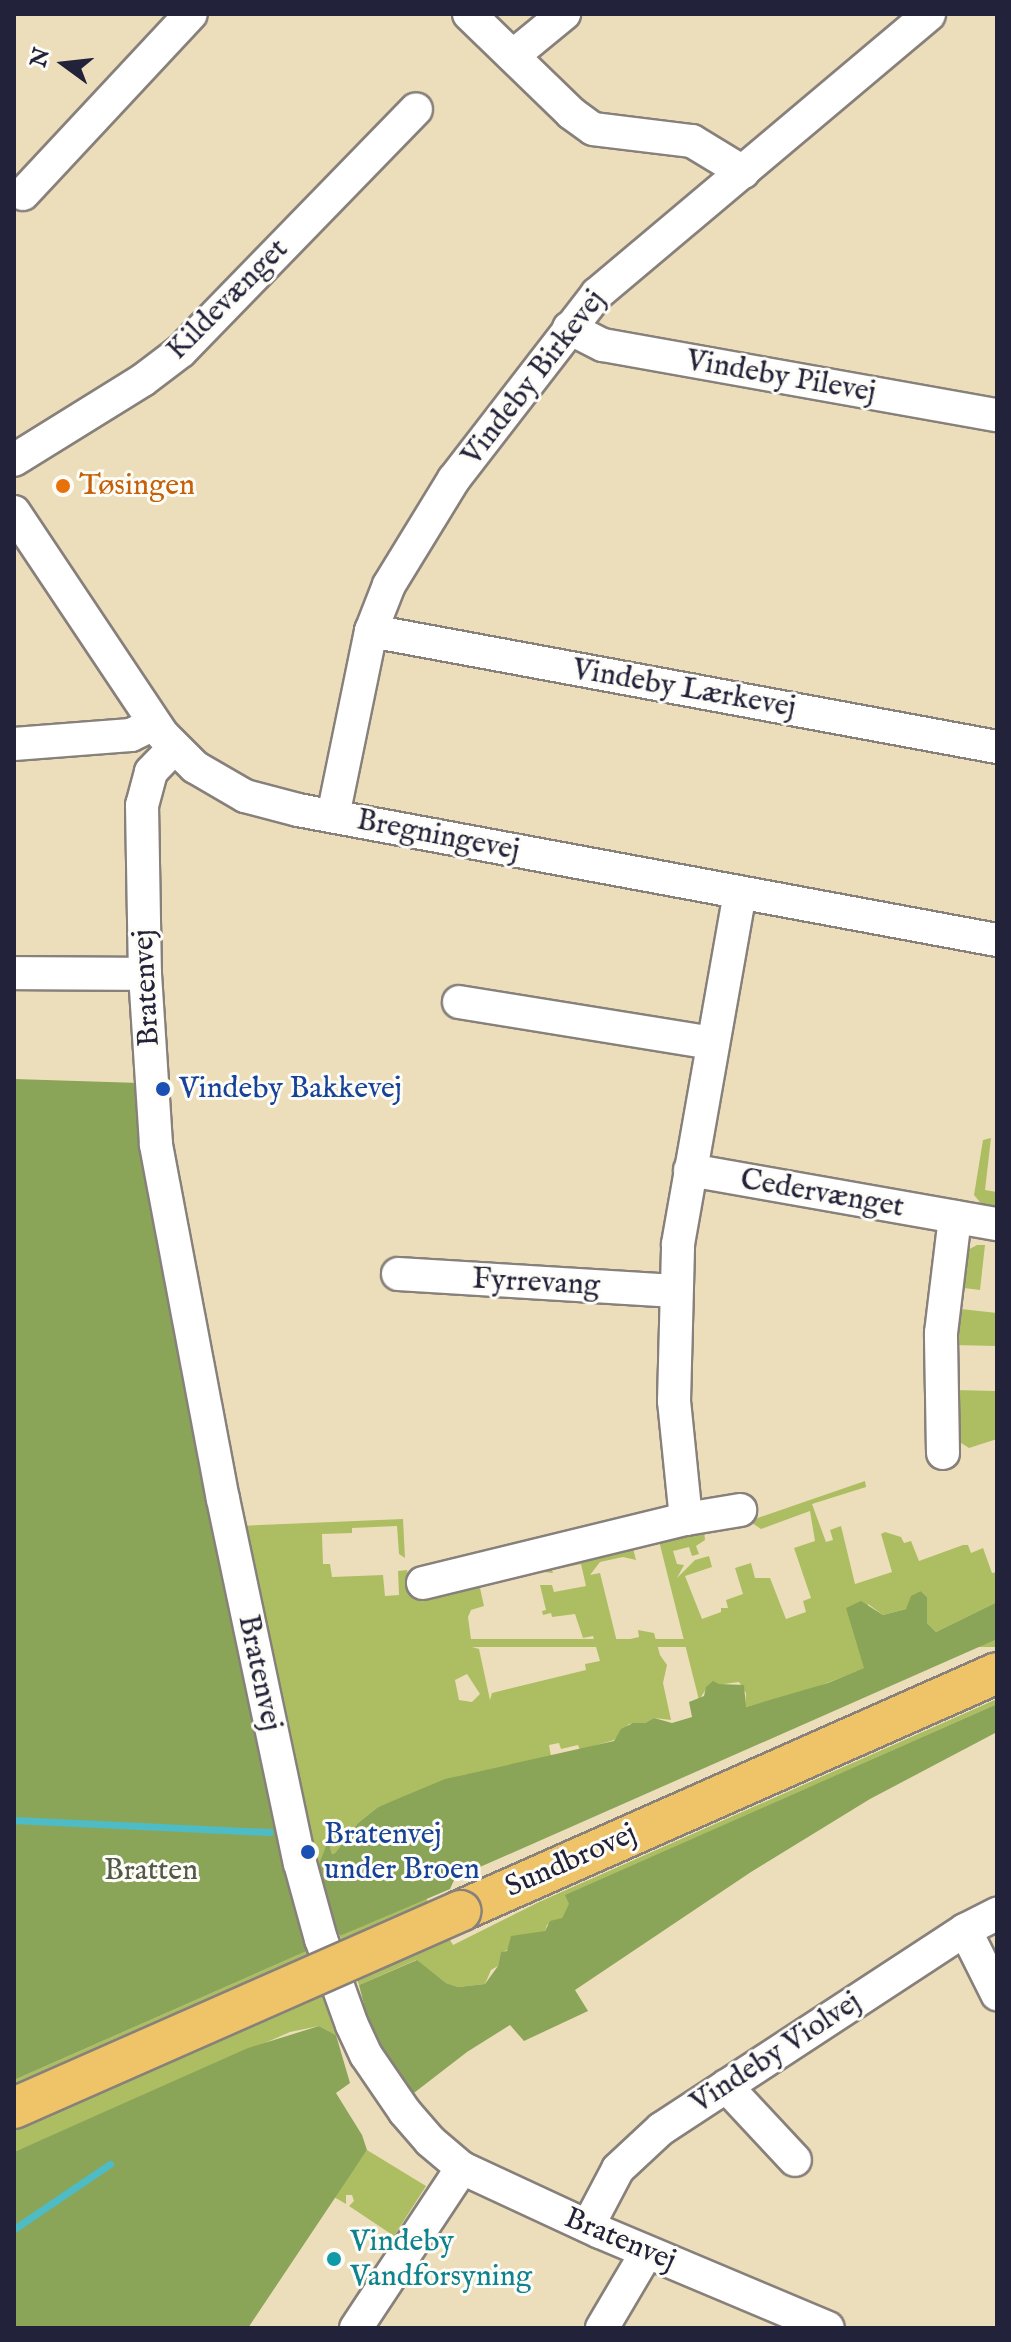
<!DOCTYPE html>
<html>
<head>
<meta charset="utf-8">
<style>
	body { margin:0 }
	#map { position:relative; width:1011px; height:2342px; overflow:hidden; background:#ecdebb; font-family:"IM FELL English",serif }
	div>[style] { position:absolute }
	.green>* { inset:0; background:#adbe62; transform-origin:0 0 }
	.forest>* { inset:0; background:#8aa558 }
	.stream>* { height:7px; margin:-3.5px; padding:0 3.5px; transform-origin:3.5px; border-radius:3.5px; background:#4ebcc6 }
	.roads { filter:drop-shadow(2px 0 #87807b) drop-shadow(-2px 0 #87807b) drop-shadow(0 2px #87807b) drop-shadow(0 -2px #87807b) }
	.minor>* { height:32px; margin:-16px; padding:0 16px; transform-origin:16px; border-radius:16px; background:#fff }
	.major>* { height:40px; margin:-20px; padding:0 20px; transform-origin:20px; border-radius:20px; background:#efc469 }
	.bridges { filter:drop-shadow(2px 0 #87807b) drop-shadow(-2px 0 #87807b) drop-shadow(0 2px #87807b) drop-shadow(0 -2px #87807b) }
	.major-bridge>* { height:40px; margin:-20px; padding:0 20px; transform-origin:20px; border-radius:20px; background:#efc469 }
	.dots>* { width:22px; height:22px; translate:-50% -50%; box-sizing:border-box; border:4px solid #fdfcf7; border-radius:50% }
	span { translate:-50% -50%; white-space:nowrap; text-align:center; line-height:1.15; -webkit-text-stroke:6px #fdfcf7; paint-order:stroke }
	.street-label { font-size:30px; color:#22223b }
	.food-label { font-size:30px; color:#c56008 }
	.left { translate:0 -50%; text-align:left }
	.transit-label { font-size:30px; color:#164399 }
	.park-label { font-size:30px; color:#535949 }
	.culture-label { font-size:30px; color:#0d838f }
	.frame { position:absolute; inset:0; border:16px solid #22223b; pointer-events:none }
	.north { position:absolute; left:24px; top:24px; width:80px; height:80px; -webkit-text-stroke:6px #fdfcf7; paint-order:stroke; rotate:285deg; font-size:22px; font-weight:700; line-height:32px; text-align:center; color:#22223b }
	.north::after { content:''; display:block; margin:auto; width:28px; height:36px; background:#22223b; clip-path:polygon(50% 0,100% 100%,50% 72%,0 100%) }
</style>
</head>
<body>
<div id="map">
	<div class="green">
		<div style="clip-path:polygon(991px 1138px,985px 1190px,997px 1192px,997px 1210px,985px 1208px,974px 1195px,983px 1140px)"></div>
		<div style="clip-path:polygon(977px 1245px,985px 1245px,980px 1290px,964px 1288px,961px 1309px,997px 1313px,997px 1346px,953px 1345px,964px 1252px)"></div>
		<div style="clip-path:polygon(953px 1390px,997px 1391px,997px 1439px,969px 1448px,958px 1441px)"></div>
		<div style="clip-path:polygon(865px 1481px,866px 1487px,812px 1504px,826px 1542px,833px 1540px,830px 1530px,841px 1526px,855px 1584px,892px 1572px,881px 1534px,885px 1532px,901px 1537px,904px 1543px,911px 1541px,919px 1561px,963px 1545px,968px 1545px,971px 1553px,983px 1548px,992px 1573px,997px 1572px,997px 1602px,936px 1632px,927px 1623px,927px 1597px,921px 1591px,906px 1609px,883px 1615px,868px 1604px,865px 1668px,802px 1693px,745px 1707px,746px 1693px,739px 1682px,708px 1686px,699px 1700px,659px 1541px,704px 1530px,705px 1540px,696px 1546px,699px 1554px,692px 1556px,689px 1547px,673px 1551px,677px 1564px,684px 1565px,677px 1578px,695px 1560px,709px 1556px,712px 1567px,685px 1576px,702px 1619px,721px 1612px,721px 1608px,728px 1608px,726px 1600px,743px 1594px,735px 1568px,751px 1563px,755px 1578px,770px 1578px,786px 1619px,806px 1612px,803px 1601px,811px 1598px,794px 1548px,815px 1541px,810px 1511px,761px 1529px,749px 1521px)"></div>
		<div style="clip-path:polygon(evenodd,403px 1519px,405px 1558px,399px 1554px,397px 1526px,352px 1528px,352px 1533px,322px 1534px,323px 1564px,330px 1564px,332px 1577px,383px 1575px,385px 1596px,399px 1595px,398px 1571px,407px 1570px,413px 1599px,476px 1585px,480px 1588px,484px 1606px,471px 1610px,468px 1617px,472px 1647px,479px 1649px,490px 1700px,492px 1693px,586px 1670px,585px 1664px,600px 1661px,593px 1636px,583px 1638px,575px 1614px,552px 1617px,551px 1613px,543px 1615px,542px 1611px,546px 1610px,540px 1585px,552px 1585px,554px 1592px,586px 1586px,581px 1564px,552px 1570px,553px 1573px,535px 1571px,633px 1548px,636px 1560px,623px 1557px,600px 1562px,590px 1575px,600px 1573px,617px 1642px,639px 1637px,638px 1630px,654px 1633px,660px 1655px,667px 1665px,663px 1683px,671px 1720px,654px 1718px,645px 1723px,629px 1724px,614px 1740px,580px 1750px,578px 1745px,561px 1749px,559px 1743px,549px 1745px,551px 1756px,459px 1776px,378px 1807px,358px 1823px,335px 1853px,332px 1854px,328px 1842px,317px 1877px,239px 1526px,403px 1519px,467px 1674px,480px 1694px,472px 1702px,459px 1700px,455px 1680px,467px 1674px)"></div>
		<div style="left:997px;top:1639px;width:8px;height:592px;rotate:90deg"></div>
		<div style="clip-path:polygon(997px 1699px,997px 1704px,566px 1895px,570px 1904px,562px 1918px,547px 1925px,545px 1931px,501px 1953px,498px 1966px,491px 1970px,485px 1984px,458px 1987px,446px 1983px,416px 1960px,359px 1985px,340px 1936px,426px 1898px,453px 1945px,539px 1902px)"></div>
		<div style="clip-path:polygon(307px 1951px,336px 2035px,319px 2026px,290px 2032px,14px 2152px,14px 2080px)"></div>
		<div style="clip-path:polygon(367px 2150px,426px 2186px,394px 2236px,349px 2206px,354px 2201px,352px 2195px,346px 2195px,346px 2204px,334px 2197px)"></div>
	</div>
	<div class="forest">
		<div style="clip-path:polygon(14px 1079px,140px 1083px,307px 1951px,14px 2080px)"></div>
		<div style="clip-path:polygon(921px 1591px,927px 1597px,927px 1623px,936px 1632px,997px 1602px,997px 1639px,455px 1878px,450px 1889px,340px 1936px,324px 1903px,317px 1877px,318px 1867px,328px 1841px,332px 1854px,335px 1853px,358px 1823px,378px 1807px,445px 1779px,614px 1741px,621px 1729px,633px 1723px,645px 1723px,654px 1718px,672px 1723px,692px 1717px,689px 1702px,704px 1696px,706px 1687px,713px 1681px,719px 1684px,744px 1685px,746px 1707px,828px 1683px,864px 1668px,846px 1608px,861px 1601px,883px 1615px,906px 1609px,911px 1596px)"></div>
		<div style="clip-path:polygon(997px 1704px,997px 1732px,870px 1799px,751px 1872px,575px 1990px,588px 2011px,524px 2041px,510px 2025px,467px 2052px,410px 2096px,401px 2085px,371px 2032px,359px 1985px,417px 1960px,446px 1983px,458px 1987px,485px 1984px,498px 1966px,501px 1952px,507px 1951px,511px 1936px,545px 1931px,550px 1921px,562px 1918px,569px 1904px,565px 1895px)"></div>
		<div style="clip-path:polygon(319px 2026px,336px 2035px,350px 2083px,336px 2093px,362px 2135px,367px 2150px,248px 2328px,14px 2328px,14px 2152px,248px 2048px)"></div>
	</div>
	<div class="stream">
		<div style="left:14px;top:1820px;width:256px;rotate:2.7deg"></div>
		<div style="left:14px;top:2229px;width:116px;rotate:-34.1deg"></div>
	</div>
	<div class="roads">
		<div class="minor">
			<div style="left:469px;top:14px;width:142px;rotate:44.1deg"></div>
			<div style="left:571px;top:113px;width:27px;rotate:36deg"></div>
			<div style="left:593px;top:129px;width:100px;rotate:6.9deg"></div>
			<div style="left:692px;top:141px;width:60px;rotate:31.3deg"></div>
			<div style="left:514px;top:55px;width:65px;rotate:-39.4deg"></div>
			<div style="left:23px;top:194px;width:246px;rotate:-47deg"></div>
			<div style="left:569px;top:328px;width:38px;rotate:27deg"></div>
			<div style="left:603px;top:345px;width:400px;rotate:10.1deg"></div>
			<div style="left:14px;top:460px;width:152px;rotate:-31.8deg"></div>
			<div style="left:143px;top:380px;width:48px;rotate:-37.3deg"></div>
			<div style="left:181px;top:351px;width:337px;rotate:-45.8deg"></div>
			<div style="left:14px;top:512px;width:268px;rotate:56.3deg"></div>
			<div style="left:163px;top:735px;width:45px;rotate:45deg"></div>
			<div style="left:195px;top:767px;width:58px;rotate:30.1deg"></div>
			<div style="left:245px;top:796px;width:55px;rotate:14.8deg"></div>
			<div style="left:298px;top:810px;width:711px;rotate:10.54deg"></div>
			<div style="left:371px;top:631px;width:637px;rotate:10.5deg"></div>
			<div style="left:14px;top:744px;width:117px;rotate:-4.4deg"></div>
			<div style="left:131px;top:735px;width:25px;rotate:-26deg"></div>
			<div style="left:174px;top:748px;width:33px;rotate:134deg"></div>
			<div style="left:151px;top:772px;width:34px;rotate:105deg"></div>
			<div style="left:142px;top:805px;width:169px;rotate:89deg"></div>
			<div style="left:145px;top:974px;width:171px;rotate:86.3deg"></div>
			<div style="left:156px;top:1145px;width:360px;rotate:79.3deg"></div>
			<div style="left:223px;top:1499px;width:372px;rotate:78.1deg"></div>
			<div style="left:300px;top:1863px;width:79px;rotate:74.6deg"></div>
			<div style="left:321px;top:1939px;width:91px;rotate:70.2deg"></div>
			<div style="left:352px;top:2025px;width:33px;rotate:65deg"></div>
			<div style="left:366px;top:2055px;width:69px;rotate:55.6deg"></div>
			<div style="left:405px;top:2112px;width:38px;rotate:49deg"></div>
			<div style="left:430px;top:2141px;width:42px;rotate:40.2deg"></div>
			<div style="left:462px;top:2168px;width:152px;rotate:24.9deg"></div>
			<div style="left:600px;top:2232px;width:247px;rotate:22.8deg"></div>
			<div style="left:333px;top:816px;width:189px;rotate:-78.4deg"></div>
			<div style="left:371px;top:631px;width:49px;rotate:-68.6deg"></div>
			<div style="left:389px;top:585px;width:124px;rotate:-58.5deg"></div>
			<div style="left:454px;top:479px;width:234px;rotate:-52.3deg"></div>
			<div style="left:597px;top:294px;width:434px;rotate:-40.1deg"></div>
			<div style="left:14px;top:973px;width:131px;rotate:0.4deg"></div>
			<div style="left:459px;top:1002px;width:257px;rotate:9.2deg"></div>
			<div style="left:690px;top:1170px;width:312px;rotate:10deg"></div>
			<div style="left:398px;top:1274px;width:278px;rotate:3.5deg"></div>
			<div style="left:943px;top:1453px;width:120px;rotate:-91deg"></div>
			<div style="left:941px;top:1333px;width:117px;rotate:-83.1deg"></div>
			<div style="left:686px;top:1519px;width:55px;rotate:-9.5deg"></div>
			<div style="left:423px;top:1583px;width:271px;rotate:-13.7deg"></div>
			<div style="left:686px;top:1519px;width:119px;rotate:-95.8deg"></div>
			<div style="left:674px;top:1401px;width:157px;rotate:-88.5deg"></div>
			<div style="left:678px;top:1244px;width:357px;rotate:-80deg"></div>
			<div style="left:965px;top:1930px;width:72px;rotate:63.4deg"></div>
			<div style="left:726px;top:2086px;width:101px;rotate:47deg"></div>
			<div style="left:588px;top:2226px;width:64px;rotate:-62.2deg"></div>
			<div style="left:618px;top:2169px;width:59px;rotate:-42.9deg"></div>
			<div style="left:661px;top:2129px;width:363px;rotate:-33.2deg"></div>
			<div style="left:965px;top:1930px;width:36px;rotate:-27deg"></div>
			<div style="left:356px;top:2328px;width:192px;rotate:-56.5deg"></div>
			<div style="left:602px;top:2328px;width:88px;rotate:-59.4deg"></div>
		</div>
		<div class="major">
			<div style="left:460px;top:1911px;width:587px;rotate:-23.9deg"></div>
		</div>
	</div>
	<div class="bridges">
		<div class="major-bridge">
			<div style="left:14px;top:2108px;width:488px;rotate:-23.8deg"></div>
		</div>
	</div>
	<div class="dots">
		<div style="left:63px;top:486px;background:#e8710a"></div>
		<div style="left:163px;top:1089px;background:#1a4fb4"></div>
		<div style="left:308px;top:1852px;background:#1a4fb4"></div>
		<div style="left:334px;top:2259px;background:#0f9aa8"></div>
	</div>
	<div class="street-label">
		<span style="left:228px;top:300px;rotate:-45deg">Kildevænget</span>
		<span style="left:781px;top:377px;rotate:10deg">Vindeby Pilevej</span>
		<span style="left:534px;top:378px;rotate:-52deg">Vindeby Birkevej</span>
		<span style="left:684px;top:689px;rotate:10deg">Vindeby Lærkevej</span>
		<span style="left:438px;top:836px;rotate:11deg">Bregningevej</span>
		<span style="left:147px;top:988px;rotate:-93deg">Bratenvej</span>
		<span style="left:822px;top:1194px;rotate:10deg">Cedervænget</span>
		<span style="left:536px;top:1283px;rotate:3deg">Fyrrevang</span>
		<span style="left:259px;top:1673px;rotate:78deg">Bratenvej</span>
		<span style="left:571px;top:1861px;rotate:-24deg">Sundbrovej</span>
		<span style="left:776px;top:2053px;rotate:-33deg">Vindeby Violvej</span>
		<span style="left:620px;top:2240px;rotate:23deg">Bratenvej</span>
	</div>
	<div class="food-label">
		<span class="left" style="left:79px;top:486px">Tøsingen</span>
	</div>
	<div class="transit-label">
		<span class="left" style="left:179px;top:1089px">Vindeby Bakkevej</span>
		<span class="left" style="left:324px;top:1852px">Bratenvej<br>under Broen</span>
	</div>
	<div class="park-label">
		<span style="left:151px;top:1871px">Bratten</span>
	</div>
	<div class="culture-label">
		<span class="left" style="left:350px;top:2259px">Vindeby<br>Vandforsyning</span>
	</div>
	<div class="frame"></div>
	<div class="north">N</div>
</div>
</body>
</html>
